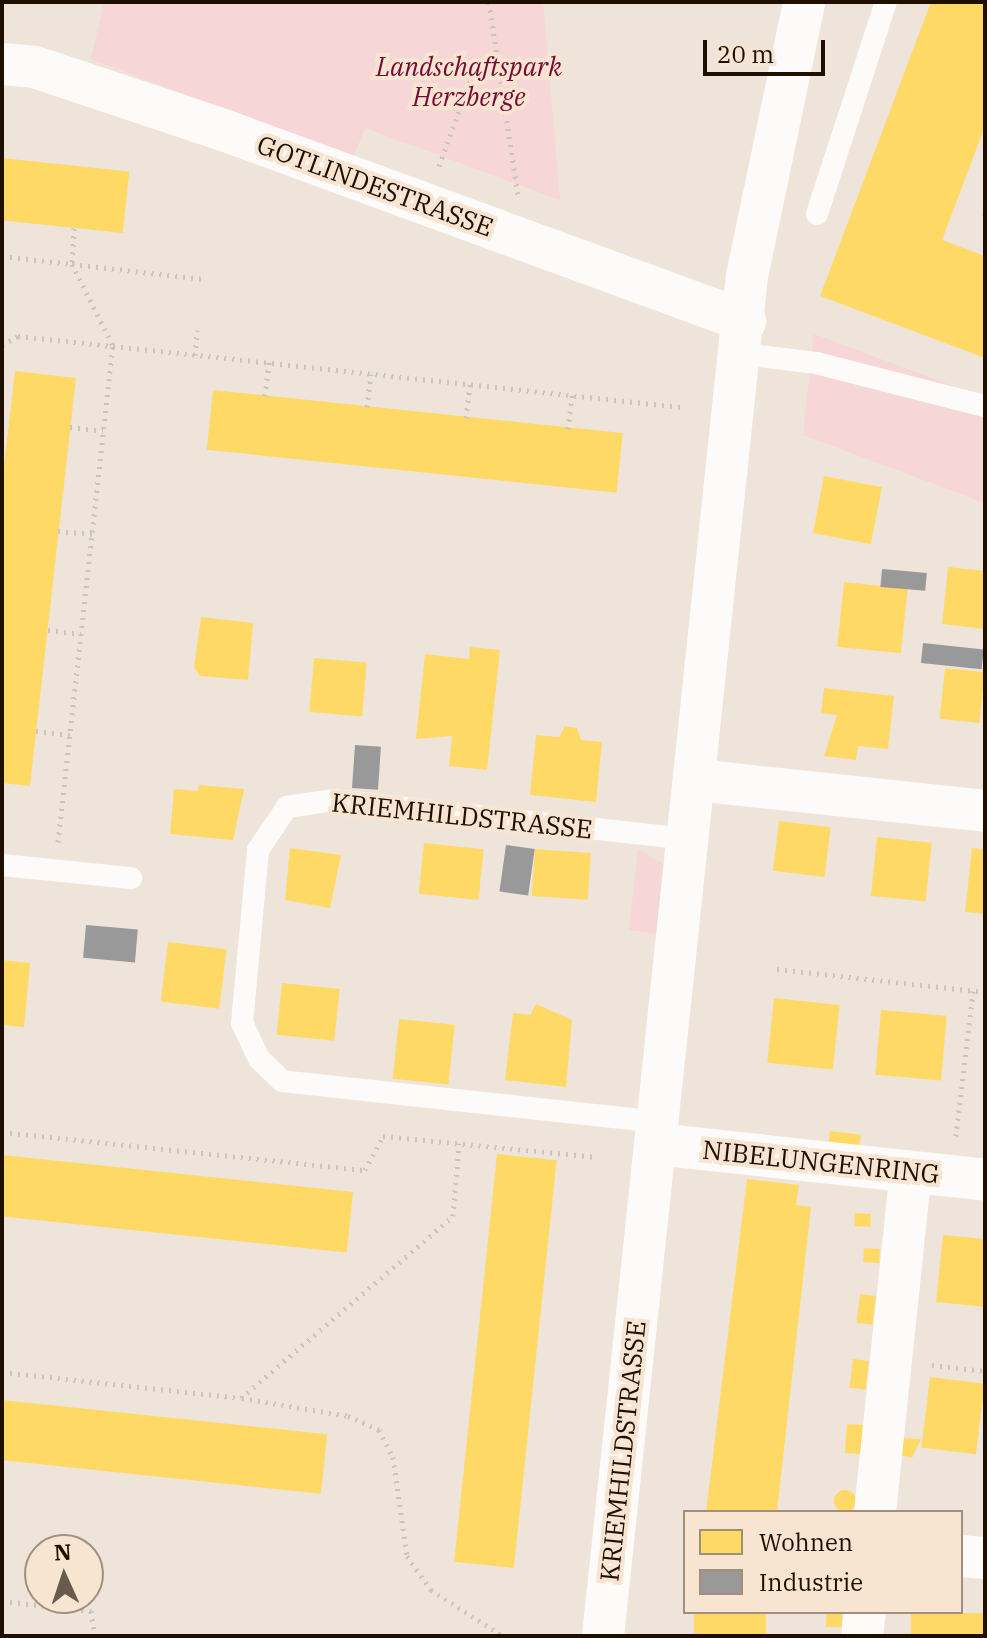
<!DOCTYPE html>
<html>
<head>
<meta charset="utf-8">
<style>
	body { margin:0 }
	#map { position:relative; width:987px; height:1638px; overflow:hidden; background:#efe4d9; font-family:"IBM Plex Serif",serif }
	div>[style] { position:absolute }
	.green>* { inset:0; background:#f6d6d6 }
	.homes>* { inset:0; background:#ffd966; transform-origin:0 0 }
	.round { border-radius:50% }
	.industry>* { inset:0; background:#999; transform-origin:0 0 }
	.path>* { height:5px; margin-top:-2.5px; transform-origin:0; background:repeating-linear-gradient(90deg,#c9c4be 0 2px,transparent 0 8px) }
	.service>* { height:22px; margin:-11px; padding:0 11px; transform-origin:11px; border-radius:11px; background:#fdfbf9 }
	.minor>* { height:42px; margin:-21px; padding:0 21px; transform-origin:21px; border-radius:21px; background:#fdfbf9 }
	span { translate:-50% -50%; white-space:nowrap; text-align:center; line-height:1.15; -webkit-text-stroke:8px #f7e4d1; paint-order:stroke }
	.park-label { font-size:26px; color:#770935; font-style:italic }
	.street-label { font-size:26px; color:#1f0f00 }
	.frame { position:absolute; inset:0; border:4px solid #1f0f00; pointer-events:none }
	.legend { position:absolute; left:683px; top:1510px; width:280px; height:104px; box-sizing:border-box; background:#f7e4d1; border:2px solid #a18f7d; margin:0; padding:10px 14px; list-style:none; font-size:24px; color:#1f0f00 }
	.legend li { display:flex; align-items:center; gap:16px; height:40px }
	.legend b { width:40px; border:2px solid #a18f7d }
	.north { position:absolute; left:24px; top:1534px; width:80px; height:80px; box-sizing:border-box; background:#f7e4d1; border:2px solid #a18f7d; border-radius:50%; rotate:357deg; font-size:22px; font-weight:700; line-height:32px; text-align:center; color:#1f0f00 }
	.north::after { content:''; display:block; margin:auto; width:28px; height:36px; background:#685a4c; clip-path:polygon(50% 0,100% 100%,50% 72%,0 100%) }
	.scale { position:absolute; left:703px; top:40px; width:122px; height:36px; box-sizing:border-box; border:4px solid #1f0f00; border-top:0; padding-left:10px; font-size:24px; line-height:28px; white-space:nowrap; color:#1f0f00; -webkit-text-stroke:6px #f7e4d1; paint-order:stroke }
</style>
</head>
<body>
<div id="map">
	<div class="green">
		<div style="clip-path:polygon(104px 2px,543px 2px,560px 200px,365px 128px,353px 158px,91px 59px)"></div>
		<div style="clip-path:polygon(814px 334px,985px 398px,985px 503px,803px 435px)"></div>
		<div style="clip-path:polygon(638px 849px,663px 864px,657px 934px,629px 930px)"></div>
	</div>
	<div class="homes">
		<div style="clip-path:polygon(931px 2px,985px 2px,985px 126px,942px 240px,985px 256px,985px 358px,820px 296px)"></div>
		<div style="left:2px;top:158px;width:128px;height:62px;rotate:6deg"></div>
		<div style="clip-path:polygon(15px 371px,76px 378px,30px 786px,2px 783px,2px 483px)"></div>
		<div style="left:213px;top:390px;width:412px;height:60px;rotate:6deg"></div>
		<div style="left:824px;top:476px;width:59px;height:58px;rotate:11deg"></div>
		<div style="clip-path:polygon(948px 567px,985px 571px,985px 629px,942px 624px)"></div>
		<div style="left:844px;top:582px;width:64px;height:65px;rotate:6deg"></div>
		<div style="clip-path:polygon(201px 617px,253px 623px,248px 680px,200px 676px,194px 667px)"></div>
		<div style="clip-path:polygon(470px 647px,500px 650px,487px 770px,449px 766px,452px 736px,416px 739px,425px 654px,469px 659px)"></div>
		<div style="left:314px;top:658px;width:53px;height:54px;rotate:5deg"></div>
		<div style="left:945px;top:668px;width:40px;height:51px;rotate:6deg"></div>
		<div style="clip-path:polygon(824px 688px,894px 696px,888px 749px,858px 746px,856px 760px,824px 756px,837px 715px,821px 713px)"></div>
		<div style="clip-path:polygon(565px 726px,577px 728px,581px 740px,602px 742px,596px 802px,530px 795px,536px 735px,559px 737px)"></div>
		<div style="clip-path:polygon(199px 785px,244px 789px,233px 840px,170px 834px,174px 789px,198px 791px)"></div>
		<div style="left:779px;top:821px;width:52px;height:50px;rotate:7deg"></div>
		<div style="left:877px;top:837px;width:55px;height:59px;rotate:6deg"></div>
		<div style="left:424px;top:843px;width:60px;height:51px;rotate:6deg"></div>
		<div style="clip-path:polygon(290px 848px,341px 855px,330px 908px,285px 900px)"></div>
		<div style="clip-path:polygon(972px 848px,985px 850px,985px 914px,965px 912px)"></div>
		<div style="left:535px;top:849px;width:56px;height:47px;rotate:4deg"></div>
		<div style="left:168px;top:942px;width:59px;height:60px;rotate:7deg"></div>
		<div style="clip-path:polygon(2px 960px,30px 963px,24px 1027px,2px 1025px)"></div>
		<div style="left:282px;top:983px;width:58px;height:52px;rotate:6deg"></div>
		<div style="left:774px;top:998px;width:66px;height:65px;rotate:6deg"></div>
		<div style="clip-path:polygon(536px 1004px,572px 1020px,566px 1087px,505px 1080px,513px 1013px,530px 1015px)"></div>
		<div style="left:881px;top:1010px;width:66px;height:65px;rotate:5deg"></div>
		<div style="left:399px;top:1019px;width:56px;height:60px;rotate:6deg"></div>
		<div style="left:830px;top:1131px;width:31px;height:18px;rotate:7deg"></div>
		<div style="left:497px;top:1154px;width:60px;height:410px;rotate:6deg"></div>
		<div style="left:2px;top:1155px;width:353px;height:61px;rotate:6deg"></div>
		<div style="clip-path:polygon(747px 1179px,799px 1185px,796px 1205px,811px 1207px,777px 1512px,706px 1512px)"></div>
		<div style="left:855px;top:1213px;width:16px;height:13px;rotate:4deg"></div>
		<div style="clip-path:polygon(943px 1235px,985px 1239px,985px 1307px,936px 1302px)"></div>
		<div style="left:864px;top:1248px;width:16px;height:14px;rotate:4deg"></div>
		<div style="left:860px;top:1294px;width:16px;height:29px;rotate:7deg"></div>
		<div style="left:853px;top:1359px;width:16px;height:29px;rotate:7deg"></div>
		<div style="left:930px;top:1377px;width:55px;height:71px;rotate:7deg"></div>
		<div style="left:2px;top:1400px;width:327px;height:60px;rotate:6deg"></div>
		<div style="left:847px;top:1424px;width:16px;height:29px;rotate:4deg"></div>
		<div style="clip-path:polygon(903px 1438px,921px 1439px,912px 1458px,901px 1455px)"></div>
		<div class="round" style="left:834px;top:1490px;width:22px;height:22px"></div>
		<div style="left:694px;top:1612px;width:72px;height:24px"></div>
		<div style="left:826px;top:1612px;width:16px;height:15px"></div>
		<div style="left:911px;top:1612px;width:74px;height:24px;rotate:1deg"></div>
	</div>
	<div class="industry">
		<div style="left:882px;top:569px;width:45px;height:18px;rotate:5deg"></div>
		<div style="left:923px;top:643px;width:61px;height:20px;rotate:6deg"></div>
		<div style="left:355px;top:745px;width:26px;height:43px;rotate:4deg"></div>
		<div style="left:506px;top:845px;width:29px;height:47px;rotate:8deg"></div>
		<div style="left:86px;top:925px;width:52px;height:33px;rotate:5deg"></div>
	</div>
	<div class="path">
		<div style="left:489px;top:2px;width:195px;rotate:81.5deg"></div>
		<div style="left:439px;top:166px;width:96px;rotate:-69.9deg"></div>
		<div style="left:472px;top:76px;width:27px;rotate:-4deg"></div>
		<div style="left:985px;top:214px;width:5px;rotate:90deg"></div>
		<div style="left:74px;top:228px;width:36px;rotate:93deg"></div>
		<div style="left:72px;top:264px;width:131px;rotate:6.6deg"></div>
		<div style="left:2px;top:256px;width:70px;rotate:6.5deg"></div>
		<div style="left:72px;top:264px;width:92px;rotate:63.4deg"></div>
		<div style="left:985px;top:256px;width:1px;rotate:-90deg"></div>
		<div style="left:2px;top:345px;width:18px;rotate:-29deg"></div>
		<div style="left:18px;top:336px;width:95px;rotate:6.1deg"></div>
		<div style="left:195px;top:355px;width:25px;rotate:-85deg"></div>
		<div style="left:265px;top:396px;width:35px;rotate:-83deg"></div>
		<div style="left:367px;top:407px;width:33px;rotate:-83deg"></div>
		<div style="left:466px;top:418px;width:34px;rotate:-83deg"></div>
		<div style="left:70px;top:427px;width:33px;rotate:7deg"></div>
		<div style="left:568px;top:429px;width:34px;rotate:-83deg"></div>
		<div style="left:58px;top:531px;width:34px;rotate:5deg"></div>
		<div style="left:48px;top:630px;width:33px;rotate:7deg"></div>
		<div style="left:36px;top:731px;width:34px;rotate:7deg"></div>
		<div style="left:58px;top:842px;width:499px;rotate:-83.7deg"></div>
		<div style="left:113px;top:346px;width:571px;rotate:6.13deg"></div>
		<div style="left:777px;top:969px;width:209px;rotate:6.3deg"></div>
		<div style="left:2px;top:1132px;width:365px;rotate:6deg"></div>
		<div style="left:365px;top:1170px;width:38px;rotate:-62deg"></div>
		<div style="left:383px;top:1136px;width:215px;rotate:5.6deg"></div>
		<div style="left:956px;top:1136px;width:146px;rotate:-83.3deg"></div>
		<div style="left:932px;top:1365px;width:53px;rotate:6.5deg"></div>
		<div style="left:2px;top:1372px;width:240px;rotate:6.2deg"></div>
		<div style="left:241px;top:1398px;width:279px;rotate:-40.6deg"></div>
		<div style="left:453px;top:1216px;width:73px;rotate:-85.3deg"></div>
		<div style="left:242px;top:1398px;width:108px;rotate:9.6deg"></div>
		<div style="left:348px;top:1416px;width:34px;rotate:24deg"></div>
		<div style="left:379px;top:1430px;width:30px;rotate:63deg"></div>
		<div style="left:393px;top:1457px;width:100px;rotate:82deg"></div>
		<div style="left:407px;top:1556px;width:42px;rotate:54.8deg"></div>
		<div style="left:431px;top:1590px;width:85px;rotate:32.6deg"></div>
		<div style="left:2px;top:1601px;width:90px;rotate:6.4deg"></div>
		<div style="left:91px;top:1611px;width:25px;rotate:81deg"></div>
	</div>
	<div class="service">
		<div style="left:817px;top:214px;width:223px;rotate:-72deg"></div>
		<div style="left:743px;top:354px;width:74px;rotate:7deg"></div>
		<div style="left:816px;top:363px;width:174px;rotate:14.3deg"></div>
		<div style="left:2px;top:865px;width:130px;rotate:5.8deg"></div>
		<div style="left:659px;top:1122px;width:379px;rotate:-173.8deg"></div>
		<div style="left:282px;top:1081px;width:32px;rotate:-136deg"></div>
		<div style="left:259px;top:1059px;width:40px;rotate:-115deg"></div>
		<div style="left:242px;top:1023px;width:174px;rotate:-84.7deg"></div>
		<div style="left:258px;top:850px;width:52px;rotate:-56deg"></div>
		<div style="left:287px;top:807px;width:48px;rotate:-8.5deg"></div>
		<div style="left:334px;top:800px;width:357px;rotate:6.3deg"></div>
	</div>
	<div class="minor">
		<div style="left:2px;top:64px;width:33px;rotate:5deg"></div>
		<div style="left:35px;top:67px;width:201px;rotate:18.5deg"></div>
		<div style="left:226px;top:131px;width:553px;rotate:20.11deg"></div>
		<div style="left:696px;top:780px;width:291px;rotate:6.1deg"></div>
		<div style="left:656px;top:1144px;width:331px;rotate:6.2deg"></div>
		<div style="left:875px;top:1512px;width:342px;rotate:-84deg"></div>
		<div style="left:961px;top:1556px;width:24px;rotate:5deg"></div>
		<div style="left:603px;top:1636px;width:1368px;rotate:-83.96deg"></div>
		<div style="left:747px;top:276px;width:280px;rotate:-78.2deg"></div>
		<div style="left:862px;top:1636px;width:24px;rotate:-83deg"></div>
	</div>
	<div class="park-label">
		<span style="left:469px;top:82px">Landschaftspark<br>Herzberge</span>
	</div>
	<div class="street-label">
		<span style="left:375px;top:186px;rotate:20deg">GOTLINDESTRASSE</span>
		<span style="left:462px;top:816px;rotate:6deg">KRIEMHILDSTRASSE</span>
		<span style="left:821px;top:1162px;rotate:6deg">NIBELUNGENRING</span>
		<span style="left:623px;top:1451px;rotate:-84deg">KRIEMHILDSTRASSE</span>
	</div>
	<div class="frame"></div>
	<ul class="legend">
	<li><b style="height:22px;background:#ffd966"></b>Wohnen</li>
	<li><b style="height:22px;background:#999"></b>Industrie</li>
	</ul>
	<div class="north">N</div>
	<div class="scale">20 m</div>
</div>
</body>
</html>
